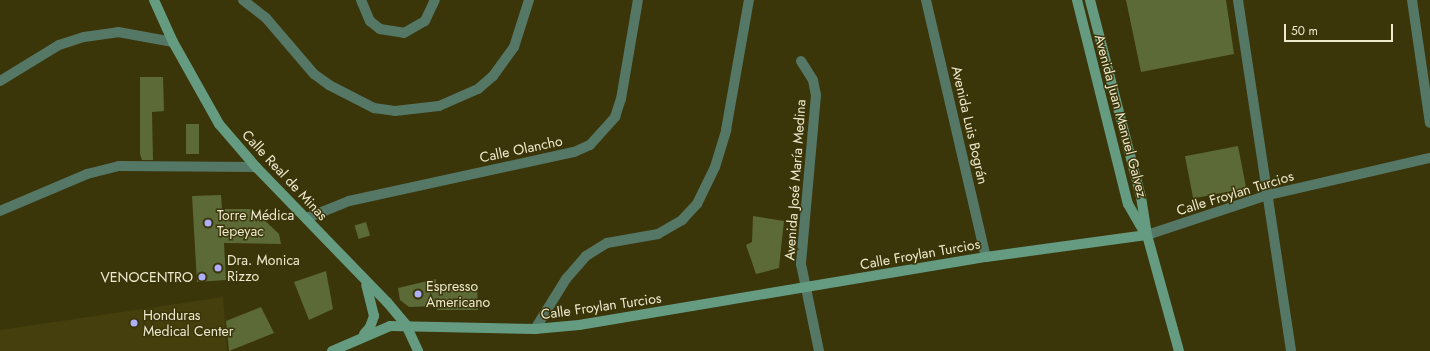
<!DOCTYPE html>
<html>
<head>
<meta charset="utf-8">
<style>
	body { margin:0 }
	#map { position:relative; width:1430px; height:351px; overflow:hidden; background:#3b350a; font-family:Jost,sans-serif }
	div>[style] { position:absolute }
	.built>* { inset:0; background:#453f0d }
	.building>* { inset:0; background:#5c6a38; transform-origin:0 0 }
	.street>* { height:10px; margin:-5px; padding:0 5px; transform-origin:5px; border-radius:5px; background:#576 }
	.secondary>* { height:10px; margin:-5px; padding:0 5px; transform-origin:5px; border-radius:5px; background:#659c81 }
	.dots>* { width:11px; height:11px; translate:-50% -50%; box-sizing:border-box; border:2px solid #3b350a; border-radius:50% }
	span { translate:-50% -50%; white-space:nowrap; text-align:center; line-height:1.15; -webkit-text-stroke:3px #3b350a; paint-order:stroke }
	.street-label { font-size:14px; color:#edeacd }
	.poi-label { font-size:14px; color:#edeacd }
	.left { translate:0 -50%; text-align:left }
	.right { translate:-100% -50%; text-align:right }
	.scale { position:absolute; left:1284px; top:24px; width:109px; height:18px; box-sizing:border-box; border:2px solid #edeacd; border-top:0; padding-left:5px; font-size:12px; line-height:14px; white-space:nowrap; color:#edeacd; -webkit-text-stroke:3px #3b350a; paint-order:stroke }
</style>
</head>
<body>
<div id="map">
	<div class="built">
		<div style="clip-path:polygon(223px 297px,227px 351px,0 351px,0 330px)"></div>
	</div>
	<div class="building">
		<div style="clip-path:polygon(1126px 0,1226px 0,1234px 54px,1141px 72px)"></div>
		<div style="clip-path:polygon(140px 77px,163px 77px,164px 111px,152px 112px,153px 160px,142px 160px,140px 154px)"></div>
		<div style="left:186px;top:124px;width:13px;height:30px"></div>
		<div style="left:1238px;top:146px;width:43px;height:54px;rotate:79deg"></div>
		<div style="clip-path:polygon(221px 195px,222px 209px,253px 209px,279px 234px,281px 244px,224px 243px,226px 280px,197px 282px,192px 196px)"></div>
		<div style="clip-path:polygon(753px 216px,784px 221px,779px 268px,756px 274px,746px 245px,752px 242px)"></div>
		<div style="left:366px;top:222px;width:14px;height:12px;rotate:73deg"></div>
		<div style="clip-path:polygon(326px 271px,333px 309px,309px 320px,294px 282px)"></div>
		<div style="clip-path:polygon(436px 279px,436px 286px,477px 285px,478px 310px,437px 310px,437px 306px,409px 307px,400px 300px,398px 288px)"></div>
		<div style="clip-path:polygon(261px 307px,274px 333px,229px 351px,226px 321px)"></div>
	</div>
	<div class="street">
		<div style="left:243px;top:0;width:29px;rotate:38deg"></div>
		<div style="left:266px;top:18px;width:74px;rotate:49.4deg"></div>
		<div style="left:314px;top:74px;width:19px;rotate:36deg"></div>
		<div style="left:329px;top:85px;width:51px;rotate:27.1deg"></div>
		<div style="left:374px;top:108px;width:21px;rotate:8deg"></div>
		<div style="left:395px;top:111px;width:44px;rotate:-6.5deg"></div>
		<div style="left:439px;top:106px;width:43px;rotate:-23.6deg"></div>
		<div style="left:478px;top:89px;width:20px;rotate:-41deg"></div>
		<div style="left:493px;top:76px;width:36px;rotate:-54deg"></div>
		<div style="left:514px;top:47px;width:49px;rotate:-72.3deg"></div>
		<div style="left:361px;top:0;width:23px;rotate:67deg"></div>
		<div style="left:370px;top:21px;width:13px;rotate:39deg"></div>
		<div style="left:380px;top:29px;width:24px;rotate:9deg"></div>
		<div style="left:404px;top:33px;width:24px;rotate:-30deg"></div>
		<div style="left:425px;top:21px;width:23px;rotate:-65deg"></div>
		<div style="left:926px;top:0;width:264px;rotate:76.9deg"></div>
		<div style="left:1238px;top:0;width:355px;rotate:81.4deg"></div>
		<div style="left:1412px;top:0;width:124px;rotate:81.7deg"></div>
		<div style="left:801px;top:61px;width:22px;rotate:58deg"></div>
		<div style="left:813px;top:80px;width:15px;rotate:79deg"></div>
		<div style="left:816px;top:95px;width:170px;rotate:95.1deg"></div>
		<div style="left:801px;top:264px;width:89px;rotate:78.3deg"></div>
		<div style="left:0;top:81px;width:69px;rotate:-31.4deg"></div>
		<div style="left:59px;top:45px;width:26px;rotate:-18deg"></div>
		<div style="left:84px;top:37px;width:34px;rotate:-8deg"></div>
		<div style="left:118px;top:32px;width:56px;rotate:10.3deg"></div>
		<div style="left:0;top:211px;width:95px;rotate:-23deg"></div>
		<div style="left:87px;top:174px;width:33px;rotate:-14deg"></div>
		<div style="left:119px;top:166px;width:137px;rotate:0.4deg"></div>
		<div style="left:307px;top:218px;width:45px;rotate:-22deg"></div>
		<div style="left:349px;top:201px;width:230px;rotate:-12.3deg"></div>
		<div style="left:574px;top:152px;width:17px;rotate:-24deg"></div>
		<div style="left:590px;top:145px;width:38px;rotate:-48deg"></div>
		<div style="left:615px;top:117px;width:19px;rotate:-72deg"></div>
		<div style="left:621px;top:99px;width:100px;rotate:-80.3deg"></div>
		<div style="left:1147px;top:235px;width:127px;rotate:-18.3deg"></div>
		<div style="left:1268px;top:195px;width:166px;rotate:-12.9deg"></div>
		<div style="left:535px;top:329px;width:59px;rotate:-58.2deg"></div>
		<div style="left:566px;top:279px;width:30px;rotate:-49deg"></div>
		<div style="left:586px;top:256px;width:25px;rotate:-32deg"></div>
		<div style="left:607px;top:243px;width:52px;rotate:-10deg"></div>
		<div style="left:658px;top:234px;width:28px;rotate:-30deg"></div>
		<div style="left:682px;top:220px;width:22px;rotate:-47deg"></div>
		<div style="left:697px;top:204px;width:41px;rotate:-64.1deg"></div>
		<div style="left:715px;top:167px;width:39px;rotate:-73deg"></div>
		<div style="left:726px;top:130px;width:132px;rotate:-80deg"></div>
	</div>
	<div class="secondary">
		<div style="left:154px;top:0;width:46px;rotate:65.7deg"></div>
		<div style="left:173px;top:42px;width:94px;rotate:60.7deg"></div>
		<div style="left:219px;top:124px;width:57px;rotate:49.3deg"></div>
		<div style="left:256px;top:167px;width:188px;rotate:45.9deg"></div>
		<div style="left:387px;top:302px;width:30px;rotate:50deg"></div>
		<div style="left:406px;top:325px;width:29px;rotate:65deg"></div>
		<div style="left:1077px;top:0;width:210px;rotate:76deg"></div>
		<div style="left:1128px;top:204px;width:30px;rotate:60deg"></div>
		<div style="left:1090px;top:0;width:203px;rotate:75.5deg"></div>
		<div style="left:1141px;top:197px;width:38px;rotate:81deg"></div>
		<div style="left:1147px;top:235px;width:120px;rotate:74.6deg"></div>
		<div style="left:364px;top:334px;width:9px;rotate:-49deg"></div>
		<div style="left:370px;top:327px;width:12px;rotate:-70deg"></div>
		<div style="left:374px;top:316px;width:32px;rotate:-104deg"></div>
		<div style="left:332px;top:351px;width:63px;rotate:-23.3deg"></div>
		<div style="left:390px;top:326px;width:145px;rotate:1.2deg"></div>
		<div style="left:535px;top:329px;width:44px;rotate:-5.2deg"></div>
		<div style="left:579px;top:325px;width:413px;rotate:-9.5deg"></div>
		<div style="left:986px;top:257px;width:162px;rotate:-7.8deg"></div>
	</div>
	<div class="dots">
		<div style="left:208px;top:223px;background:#adaffb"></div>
		<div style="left:218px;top:268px;background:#adaffb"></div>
		<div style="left:202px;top:277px;background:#adaffb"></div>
		<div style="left:418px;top:294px;background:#adaffb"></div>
		<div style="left:134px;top:323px;background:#adaffb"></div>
	</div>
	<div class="street-label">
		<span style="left:1121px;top:116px;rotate:75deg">Avenida Juan Manuel Galvez</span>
		<span style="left:970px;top:125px;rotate:77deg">Avenida Luis Bográn</span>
		<span style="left:521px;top:149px;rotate:-12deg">Calle Olancho</span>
		<span style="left:285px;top:175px;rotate:47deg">Calle Real de Minas</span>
		<span style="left:795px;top:180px;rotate:-86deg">Avenida José María Medina</span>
		<span style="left:1235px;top:193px;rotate:-17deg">Calle Froylan Turcios</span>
		<span style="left:920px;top:254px;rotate:-10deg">Calle Froylan Turcios</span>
		<span style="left:601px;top:306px;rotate:-8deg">Calle Froylan Turcios</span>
	</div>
	<div class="poi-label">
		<span class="left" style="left:217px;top:223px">Torre Médica<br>Tepeyac</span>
		<span class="left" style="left:227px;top:268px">Dra. Monica<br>Rizzo</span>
		<span class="right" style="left:193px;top:277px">VENOCENTRO</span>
		<span class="left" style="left:426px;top:294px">Espresso<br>Americano</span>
		<span class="left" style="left:143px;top:323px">Honduras<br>Medical Center</span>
	</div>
	<div class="scale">50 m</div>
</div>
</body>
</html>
